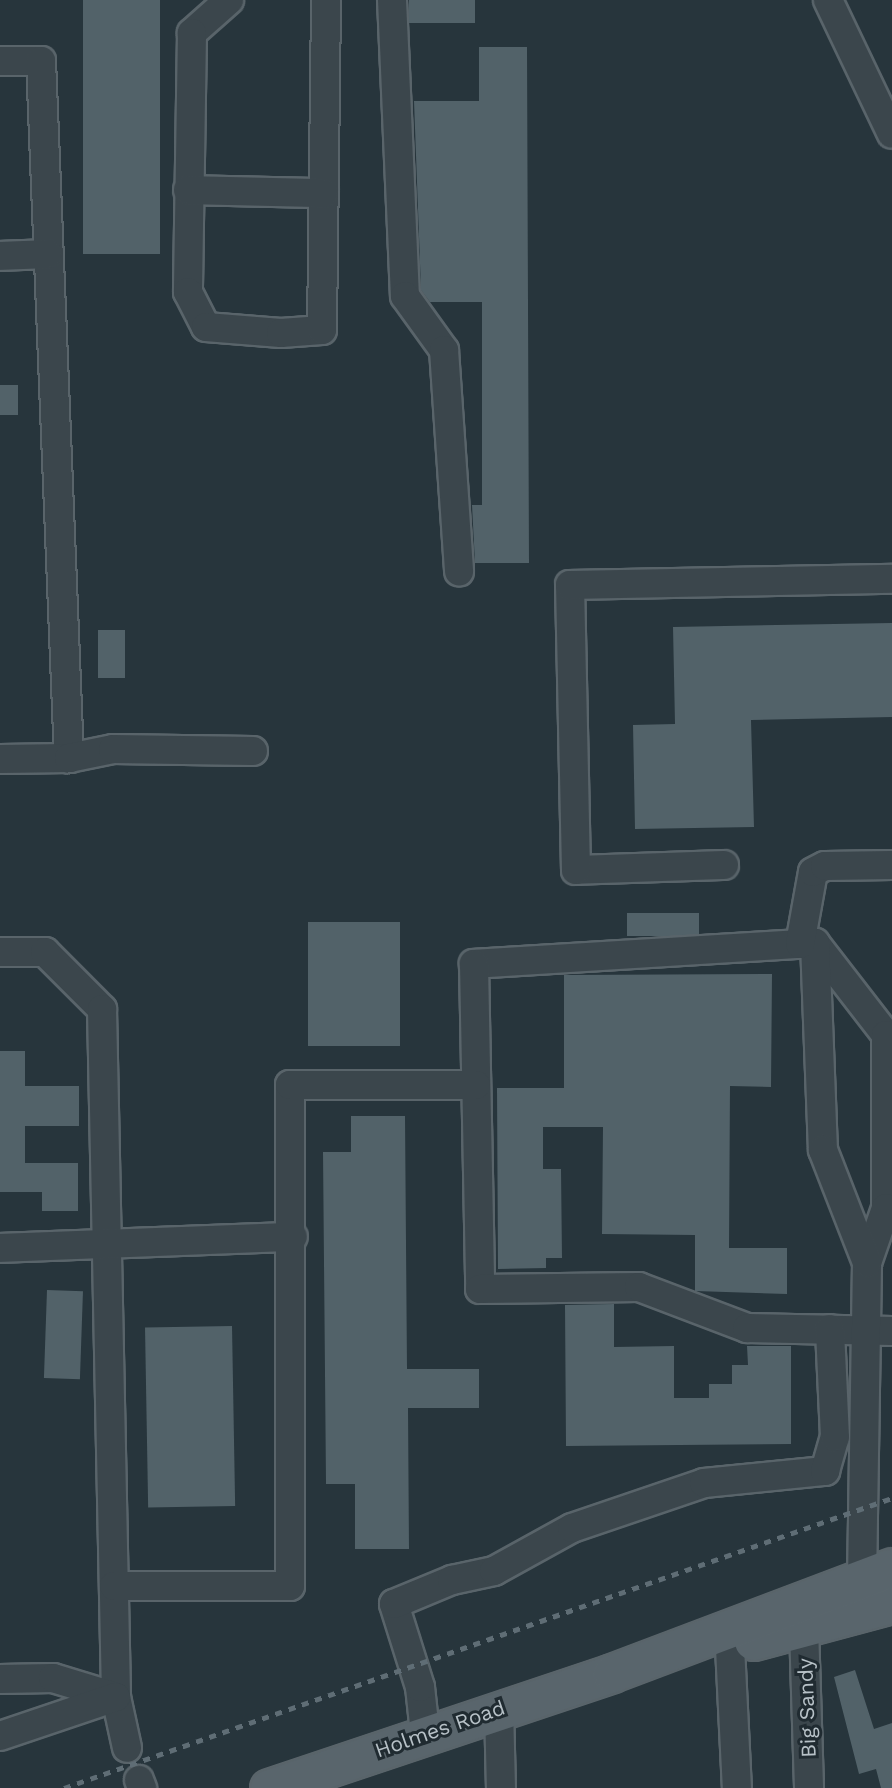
<!DOCTYPE html>
<html>
<head>
<meta charset="utf-8">
<style>
	body { margin:0 }
	#map { position:relative; width:892px; height:1788px; overflow:hidden; background:#27353c; font-family:"Work Sans",sans-serif }
	div>[style] { position:absolute }
	.building>* { inset:0; background:#526269; transform-origin:0 0 }
	.roads { filter:drop-shadow(2px 0 #59646a) drop-shadow(-2px 0 #59646a) drop-shadow(0 2px #59646a) drop-shadow(0 -2px #59646a) }
	.minor>* { height:28px; margin:-14px; padding:0 14px; transform-origin:14px; border-radius:14px; background:#3b464c }
	.major>* { height:37px; margin:-18.5px; padding:0 18.5px; transform-origin:18.5px; border-radius:18.5px; background:#59656c }
	.rail>* { height:5px; margin-top:-2.5px; transform-origin:0; background:repeating-linear-gradient(90deg,#5f6d75 0 7px,transparent 0 14px) }
	span { translate:-50% -50%; white-space:nowrap; text-align:center; line-height:1.15; -webkit-text-stroke:6px #202b31; paint-order:stroke }
	.street-label { font-size:21px; color:#b7c1c7 }
</style>
</head>
<body>
<div id="map">
	<div class="building">
		<div style="left:83px;top:0;width:77px;height:254px"></div>
		<div style="left:409px;top:0;width:66px;height:23px"></div>
		<div style="clip-path:polygon(479px 47px,527px 47px,529px 563px,475px 563px,472px 505px,482px 505px,482px 302px,430px 302px,421px 290px,414px 101px,479px 101px)"></div>
		<div style="left:0;top:385px;width:18px;height:30px"></div>
		<div style="clip-path:polygon(892px 623px,892px 717px,751px 720px,754px 827px,635px 829px,633px 725px,675px 724px,673px 627px)"></div>
		<div style="left:98px;top:630px;width:27px;height:48px"></div>
		<div style="left:627px;top:913px;width:72px;height:23px"></div>
		<div style="left:308px;top:922px;width:92px;height:124px"></div>
		<div style="clip-path:polygon(772px 974px,771px 1087px,730px 1086px,729px 1248px,787px 1248px,787px 1294px,695px 1291px,695px 1235px,602px 1234px,603px 1127px,543px 1127px,543px 1169px,561px 1169px,562px 1258px,546px 1258px,546px 1268px,498px 1269px,497px 1088px,564px 1088px,564px 975px)"></div>
		<div style="clip-path:polygon(0 1051px,25px 1051px,25px 1086px,79px 1086px,79px 1126px,25px 1126px,25px 1163px,78px 1163px,78px 1211px,42px 1211px,42px 1192px,0 1192px)"></div>
		<div style="clip-path:polygon(351px 1116px,405px 1116px,407px 1369px,479px 1369px,479px 1408px,408px 1408px,409px 1549px,355px 1549px,355px 1484px,326px 1484px,323px 1152px,351px 1152px)"></div>
		<div style="left:47px;top:1290px;width:36px;height:88px;rotate:2deg"></div>
		<div style="clip-path:polygon(614px 1304px,614px 1347px,674px 1346px,674px 1398px,709px 1398px,709px 1384px,732px 1384px,732px 1365px,748px 1365px,747px 1346px,791px 1346px,791px 1444px,566px 1446px,565px 1305px)"></div>
		<div style="left:232px;top:1326px;width:180px;height:87px;rotate:89deg"></div>
		<div style="clip-path:polygon(855px 1670px,874px 1729px,892px 1723px,892px 1788px,881px 1788px,876px 1769px,859px 1774px,834px 1677px)"></div>
	</div>
	<div class="roads">
		<div class="minor">
			<div style="left:229px;top:0;width:50px;rotate:138.3deg"></div>
			<div style="left:192px;top:33px;width:259px;rotate:90.9deg"></div>
			<div style="left:188px;top:292px;width:39px;rotate:63deg"></div>
			<div style="left:206px;top:327px;width:75px;rotate:4.6deg"></div>
			<div style="left:281px;top:333px;width:41px;rotate:-4.2deg"></div>
			<div style="left:322px;top:330px;width:330px;rotate:-89.3deg"></div>
			<div style="left:392px;top:0;width:296px;rotate:87.5deg"></div>
			<div style="left:405px;top:296px;width:67px;rotate:54.2deg"></div>
			<div style="left:444px;top:350px;width:222px;rotate:86.1deg"></div>
			<div style="left:828px;top:0;width:148px;rotate:64.5deg"></div>
			<div style="left:0;top:61px;width:41px"></div>
			<div style="left:41px;top:61px;width:698px;rotate:87.7deg"></div>
			<div style="left:69px;top:758px;width:69px;rotate:179.2deg"></div>
			<div style="left:188px;top:190px;width:136px;rotate:1.3deg"></div>
			<div style="left:0;top:256px;width:48px;rotate:-2.4deg"></div>
			<div style="left:69px;top:758px;width:45px;rotate:-11.6deg"></div>
			<div style="left:113px;top:749px;width:140px;rotate:0.8deg"></div>
			<div style="left:724px;top:865px;width:148px;rotate:178.1deg"></div>
			<div style="left:576px;top:870px;width:285px;rotate:-91.2deg"></div>
			<div style="left:570px;top:585px;width:322px;rotate:-1.1deg"></div>
			<div style="left:815px;top:943px;width:342px;rotate:176.5deg"></div>
			<div style="left:474px;top:964px;width:325px;rotate:88.9deg"></div>
			<div style="left:480px;top:1289px;width:159px;rotate:-0.7deg"></div>
			<div style="left:639px;top:1287px;width:116px;rotate:20.8deg"></div>
			<div style="left:747px;top:1328px;width:145px;rotate:1.2deg"></div>
			<div style="left:815px;top:943px;width:116px;rotate:52.3deg"></div>
			<div style="left:886px;top:1035px;width:173px;rotate:90deg"></div>
			<div style="left:886px;top:1208px;width:58px;rotate:109.1deg"></div>
			<div style="left:867px;top:1263px;width:314px;rotate:90.9deg"></div>
			<div style="left:815px;top:943px;width:207px;rotate:87.8deg"></div>
			<div style="left:823px;top:1150px;width:121px;rotate:68.7deg"></div>
			<div style="left:800px;top:944px;width:73px;rotate:-79.8deg"></div>
			<div style="left:813px;top:872px;width:13px;rotate:-27deg"></div>
			<div style="left:825px;top:866px;width:67px;rotate:-0.9deg"></div>
			<div style="left:0;top:952px;width:45px"></div>
			<div style="left:45px;top:952px;width:81px;rotate:45deg"></div>
			<div style="left:102px;top:1009px;width:688px;rotate:88.83deg"></div>
			<div style="left:116px;top:1697px;width:52px;rotate:77.8deg"></div>
			<div style="left:0;top:1248px;width:293px;rotate:-2.2deg"></div>
			<div style="left:114px;top:1586px;width:176px"></div>
			<div style="left:290px;top:1586px;width:501px;rotate:-90deg"></div>
			<div style="left:290px;top:1085px;width:186px"></div>
			<div style="left:804px;top:1628px;width:160px;rotate:88.2deg"></div>
			<div style="left:730px;top:1647px;width:141px;rotate:87.2deg"></div>
			<div style="left:0;top:1679px;width:53px;rotate:-1.1deg"></div>
			<div style="left:53px;top:1678px;width:66px;rotate:16.8deg"></div>
			<div style="left:499px;top:1708px;width:80px;rotate:88.6deg"></div>
			<div style="left:425px;top:1733px;width:46px;rotate:-96.2deg"></div>
			<div style="left:420px;top:1687px;width:87px;rotate:-107.4deg"></div>
			<div style="left:394px;top:1604px;width:63px;rotate:-22.5deg"></div>
			<div style="left:452px;top:1580px;width:43px;rotate:-12.1deg"></div>
			<div style="left:494px;top:1571px;width:89px;rotate:-28.9deg"></div>
			<div style="left:572px;top:1528px;width:139px;rotate:-18.8deg"></div>
			<div style="left:704px;top:1483px;width:122px;rotate:-5.7deg"></div>
			<div style="left:825px;top:1471px;width:35px;rotate:-74deg"></div>
			<div style="left:835px;top:1437px;width:108px;rotate:-92.7deg"></div>
			<div style="left:0;top:1736px;width:122px;rotate:-18.6deg"></div>
			<div style="left:139px;top:1780px;width:9px;rotate:69deg"></div>
		</div>
		<div class="major">
			<div style="left:753px;top:1641px;width:144px;rotate:-14.9deg"></div>
			<div style="left:269px;top:1788px;width:362px;rotate:-18.5deg"></div>
			<div style="left:612px;top:1673px;width:299px;rotate:-20.7deg"></div>
		</div>
	</div>
	<div class="rail">
		<div style="left:64px;top:1788px;width:877px;rotate:-19.3deg"></div>
	</div>
	<div class="street-label">
		<span style="left:807px;top:1708px;rotate:-92deg">Big Sandy</span>
		<span style="left:440px;top:1729px;rotate:-19deg">Holmes Road</span>
	</div>
</div>
</body>
</html>
